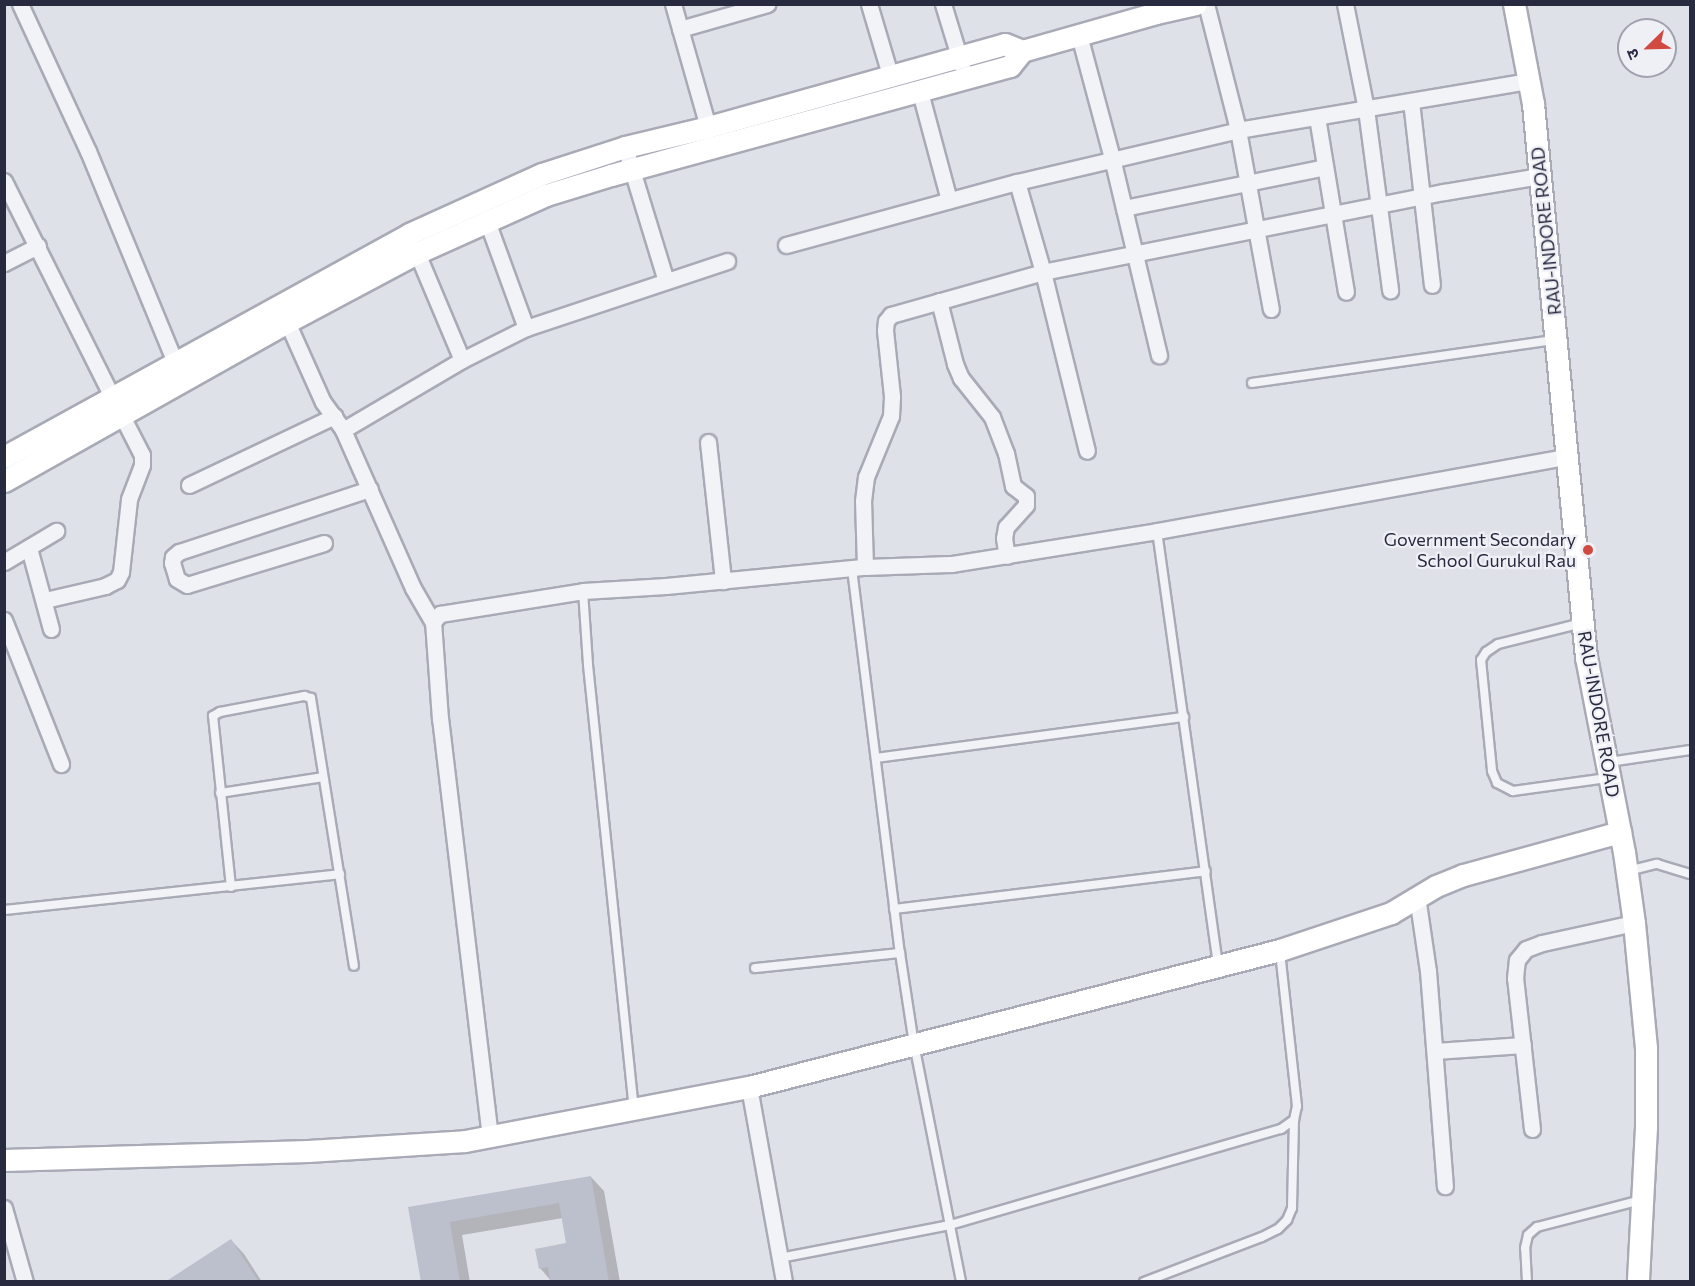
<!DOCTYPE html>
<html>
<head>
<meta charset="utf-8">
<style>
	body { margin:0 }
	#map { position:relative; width:1695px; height:1286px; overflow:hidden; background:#dfe1e9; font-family:Commissioner,"Noto Sans Devanagari",sans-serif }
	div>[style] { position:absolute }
	.shadow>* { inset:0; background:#0003 }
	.building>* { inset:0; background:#bcbfcc }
	.roads { filter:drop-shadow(2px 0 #a8aab6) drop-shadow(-2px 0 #a8aab6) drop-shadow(0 2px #a8aab6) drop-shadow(0 -2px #a8aab6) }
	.lane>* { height:8px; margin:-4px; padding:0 4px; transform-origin:4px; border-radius:4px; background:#f2f3f7 }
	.street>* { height:15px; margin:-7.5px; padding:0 7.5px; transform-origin:7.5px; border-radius:7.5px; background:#f2f3f7 }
	.secondary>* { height:21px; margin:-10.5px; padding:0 10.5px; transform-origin:10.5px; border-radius:10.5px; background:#fff }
	.dots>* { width:16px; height:16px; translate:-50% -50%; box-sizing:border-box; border:3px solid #eff0f6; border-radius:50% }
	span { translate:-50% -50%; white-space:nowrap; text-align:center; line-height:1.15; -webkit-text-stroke:4.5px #eff0f6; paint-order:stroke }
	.street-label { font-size:18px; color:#282b40 }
	.poi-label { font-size:18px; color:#282b40 }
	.right { translate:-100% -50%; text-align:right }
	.frame { position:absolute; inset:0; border:6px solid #282b40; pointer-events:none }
	.north { position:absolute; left:1617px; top:18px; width:60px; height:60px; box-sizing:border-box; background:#eff0f6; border:2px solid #9fa1ad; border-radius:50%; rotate:247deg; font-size:16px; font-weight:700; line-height:24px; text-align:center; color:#282b40 }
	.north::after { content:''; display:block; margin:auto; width:21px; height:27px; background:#d14a41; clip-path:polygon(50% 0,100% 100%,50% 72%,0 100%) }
</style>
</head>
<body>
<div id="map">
	<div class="shadow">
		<div style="clip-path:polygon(591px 1177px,604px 1191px,620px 1282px,552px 1282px,540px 1268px,568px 1245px,563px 1218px,462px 1235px,470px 1282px,422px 1282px,410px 1208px)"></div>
		<div style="clip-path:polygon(231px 1240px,244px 1254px,262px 1282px,168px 1282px)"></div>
	</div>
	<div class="building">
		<div style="clip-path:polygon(591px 1176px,609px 1282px,550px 1282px,548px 1267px,539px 1269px,535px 1249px,566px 1243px,559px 1203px,450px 1222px,460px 1282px,421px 1282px,408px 1207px)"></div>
		<div style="clip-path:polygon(231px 1239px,259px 1282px,165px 1282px)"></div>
	</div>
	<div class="roads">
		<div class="lane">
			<div style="left:1252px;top:383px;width:306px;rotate:-8.1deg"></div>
			<div style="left:1157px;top:531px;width:437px;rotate:82deg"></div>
			<div style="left:852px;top:569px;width:387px;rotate:82.9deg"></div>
			<div style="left:900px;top:953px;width:92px;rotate:81.3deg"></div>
			<div style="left:914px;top:1044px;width:243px;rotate:78.8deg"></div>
			<div style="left:583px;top:591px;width:74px;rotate:86.1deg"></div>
			<div style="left:588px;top:665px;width:445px;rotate:84.1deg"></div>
			<div style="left:1582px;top:623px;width:87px;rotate:166deg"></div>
			<div style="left:1498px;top:644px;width:14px;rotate:146deg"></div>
			<div style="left:1486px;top:652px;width:9px;rotate:122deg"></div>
			<div style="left:1481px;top:660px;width:112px;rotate:84.3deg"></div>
			<div style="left:1492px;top:771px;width:13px;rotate:67deg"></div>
			<div style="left:1497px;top:783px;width:18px;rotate:27deg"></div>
			<div style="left:1513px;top:791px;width:95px;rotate:-7.9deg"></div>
			<div style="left:876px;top:758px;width:311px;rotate:-7.6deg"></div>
			<div style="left:1609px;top:762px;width:82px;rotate:-8.4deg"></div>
			<div style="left:220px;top:793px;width:104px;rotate:-8.8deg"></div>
			<div style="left:1628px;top:871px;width:30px;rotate:-14deg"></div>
			<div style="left:1657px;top:864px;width:34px;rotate:17deg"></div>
			<div style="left:231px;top:887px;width:172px;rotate:-96deg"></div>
			<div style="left:213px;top:716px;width:8px;rotate:-30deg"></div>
			<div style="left:220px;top:712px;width:86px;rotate:-10.8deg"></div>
			<div style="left:304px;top:696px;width:7px;rotate:16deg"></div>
			<div style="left:311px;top:698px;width:271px;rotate:80.9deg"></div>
			<div style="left:894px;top:909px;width:314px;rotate:-6.9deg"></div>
			<div style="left:4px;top:910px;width:338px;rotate:-6.1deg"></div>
			<div style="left:755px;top:968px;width:146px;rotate:-5.9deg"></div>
			<div style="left:780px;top:1258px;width:173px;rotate:-11deg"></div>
			<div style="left:950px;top:1225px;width:345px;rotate:-16.2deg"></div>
			<div style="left:1281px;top:1129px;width:16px;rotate:-35deg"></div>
			<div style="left:1294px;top:1120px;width:14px;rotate:-78deg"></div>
			<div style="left:1297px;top:1106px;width:156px;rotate:-96.3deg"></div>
			<div style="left:1144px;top:1282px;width:126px;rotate:-20.9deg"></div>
			<div style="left:1262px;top:1237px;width:18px;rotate:-27deg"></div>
			<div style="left:1278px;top:1229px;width:13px;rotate:-45deg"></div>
			<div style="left:1287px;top:1220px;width:13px;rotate:-67deg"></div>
			<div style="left:1292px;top:1208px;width:88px;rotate:-88.7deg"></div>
			<div style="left:1527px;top:1282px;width:34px;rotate:-93deg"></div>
			<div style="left:1525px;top:1248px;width:13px;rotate:-77deg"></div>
			<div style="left:1528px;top:1235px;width:12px;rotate:-42deg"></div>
			<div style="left:1537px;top:1227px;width:107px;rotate:-14.6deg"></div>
		</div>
		<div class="street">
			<div style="left:20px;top:4px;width:162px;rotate:65.2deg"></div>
			<div style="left:88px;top:151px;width:228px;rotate:67.6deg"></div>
			<div style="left:673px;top:4px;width:128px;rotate:74.1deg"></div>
			<div style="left:869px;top:4px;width:74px;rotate:73.5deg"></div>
			<div style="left:943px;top:4px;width:78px;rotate:73deg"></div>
			<div style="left:1206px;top:4px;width:130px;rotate:75.7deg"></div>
			<div style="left:1238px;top:130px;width:182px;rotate:79.6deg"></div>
			<div style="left:1345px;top:4px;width:107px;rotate:78.7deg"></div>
			<div style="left:1366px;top:109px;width:183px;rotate:82.4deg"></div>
			<div style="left:680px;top:29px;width:91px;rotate:-16deg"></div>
			<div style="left:1079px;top:35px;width:127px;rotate:75deg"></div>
			<div style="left:1112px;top:158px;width:203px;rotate:76.6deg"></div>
			<div style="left:920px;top:92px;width:112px;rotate:75deg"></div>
			<div style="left:1411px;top:101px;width:185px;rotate:83.5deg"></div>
			<div style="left:1317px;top:117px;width:177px;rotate:80.6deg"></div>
			<div style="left:625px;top:147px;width:140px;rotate:73deg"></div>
			<div style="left:4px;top:181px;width:241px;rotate:63.4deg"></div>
			<div style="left:1017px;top:182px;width:94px;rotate:73.9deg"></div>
			<div style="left:1043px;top:272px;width:184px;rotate:76.2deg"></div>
			<div style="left:1124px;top:208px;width:205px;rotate:-11.5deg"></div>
			<div style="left:487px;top:221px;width:114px;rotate:70deg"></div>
			<div style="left:786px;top:245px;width:239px;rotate:-15.3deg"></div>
			<div style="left:1017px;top:182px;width:227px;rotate:-13.2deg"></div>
			<div style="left:1238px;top:130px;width:295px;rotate:-9.6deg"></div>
			<div style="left:417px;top:253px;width:116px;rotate:67.2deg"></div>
			<div style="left:4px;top:263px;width:38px;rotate:-27deg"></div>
			<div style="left:939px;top:301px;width:65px;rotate:75.7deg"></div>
			<div style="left:955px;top:364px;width:15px;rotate:67deg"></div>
			<div style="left:961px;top:378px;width:50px;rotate:51.5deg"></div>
			<div style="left:992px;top:417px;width:39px;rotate:69deg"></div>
			<div style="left:1006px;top:453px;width:34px;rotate:78deg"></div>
			<div style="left:1013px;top:486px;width:16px;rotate:38deg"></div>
			<div style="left:1026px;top:496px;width:9px;rotate:90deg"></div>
			<div style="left:1026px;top:505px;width:30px;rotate:132deg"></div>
			<div style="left:1006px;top:527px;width:11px;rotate:100deg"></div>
			<div style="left:1004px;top:538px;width:18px;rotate:81deg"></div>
			<div style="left:284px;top:315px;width:95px;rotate:65.9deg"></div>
			<div style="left:323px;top:402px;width:34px;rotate:54deg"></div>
			<div style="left:343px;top:430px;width:173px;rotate:66.1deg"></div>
			<div style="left:413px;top:588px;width:39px;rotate:60deg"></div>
			<div style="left:343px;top:430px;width:138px;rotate:-30.5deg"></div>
			<div style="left:462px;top:360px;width:72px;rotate:-26.6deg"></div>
			<div style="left:526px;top:328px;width:212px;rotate:-18.4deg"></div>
			<div style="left:708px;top:442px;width:140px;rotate:83.8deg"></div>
			<div style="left:189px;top:485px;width:161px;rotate:-25.4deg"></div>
			<div style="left:324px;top:543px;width:143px;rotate:163deg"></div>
			<div style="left:187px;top:585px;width:12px;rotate:-149deg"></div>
			<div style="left:177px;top:579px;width:17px;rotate:-107deg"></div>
			<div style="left:172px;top:563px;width:6px;rotate:-81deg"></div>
			<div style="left:173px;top:557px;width:8px;rotate:-40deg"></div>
			<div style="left:179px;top:552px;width:201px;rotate:-18.3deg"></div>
			<div style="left:29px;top:548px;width:84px;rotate:74.8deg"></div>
			<div style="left:4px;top:562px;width:61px;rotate:-30.8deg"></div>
			<div style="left:865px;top:567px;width:66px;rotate:-91.7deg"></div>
			<div style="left:863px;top:501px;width:24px;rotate:-83deg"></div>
			<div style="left:866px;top:477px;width:66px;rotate:-67.7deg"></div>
			<div style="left:891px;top:416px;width:20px;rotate:-87deg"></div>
			<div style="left:892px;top:396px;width:66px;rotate:-96.1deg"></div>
			<div style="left:885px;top:330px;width:9px;rotate:-84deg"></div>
			<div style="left:886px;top:321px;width:8px;rotate:-50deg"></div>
			<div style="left:891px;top:315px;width:158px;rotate:-15.8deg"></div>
			<div style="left:1043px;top:272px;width:409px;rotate:-11.3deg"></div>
			<div style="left:1444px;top:192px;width:97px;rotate:-9.5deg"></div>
			<div style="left:45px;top:600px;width:62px;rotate:-13.1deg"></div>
			<div style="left:105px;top:586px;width:13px;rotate:-27deg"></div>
			<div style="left:117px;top:580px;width:9px;rotate:-63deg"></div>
			<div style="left:121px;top:572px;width:73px;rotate:-83.7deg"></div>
			<div style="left:129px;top:499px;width:36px;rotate:-69deg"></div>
			<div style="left:142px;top:465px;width:10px;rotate:-90deg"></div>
			<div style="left:142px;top:455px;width:46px;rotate:-117.1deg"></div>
			<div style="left:4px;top:620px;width:155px;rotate:68.4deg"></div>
			<div style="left:1417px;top:896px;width:76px;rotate:81.7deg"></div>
			<div style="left:1428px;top:971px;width:216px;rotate:85.5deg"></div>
			<div style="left:1435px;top:1051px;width:88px;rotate:-3.9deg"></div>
			<div style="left:749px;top:1087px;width:198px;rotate:79.8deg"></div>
			<div style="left:1532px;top:1129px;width:152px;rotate:-96.4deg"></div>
			<div style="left:1515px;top:978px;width:18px;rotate:-84deg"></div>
			<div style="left:1517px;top:960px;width:14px;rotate:-51deg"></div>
			<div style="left:1526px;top:949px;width:17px;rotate:-21deg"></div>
			<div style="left:1542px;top:943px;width:94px;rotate:-12.3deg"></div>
			<div style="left:490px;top:1137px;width:421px;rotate:-96.8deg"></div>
			<div style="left:440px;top:719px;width:97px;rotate:-94.1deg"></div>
			<div style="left:433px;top:622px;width:11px;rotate:-49deg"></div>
			<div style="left:440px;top:614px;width:145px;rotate:-9.1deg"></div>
			<div style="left:583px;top:591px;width:83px;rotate:-3.4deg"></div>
			<div style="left:666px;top:586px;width:200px;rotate:-5.5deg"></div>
			<div style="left:865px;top:567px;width:87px;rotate:-2deg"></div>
			<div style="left:952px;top:564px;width:208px;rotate:-9.1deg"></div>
			<div style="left:1157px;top:531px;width:416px;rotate:-10.3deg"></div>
			<div style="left:4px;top:1208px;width:77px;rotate:74.2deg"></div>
		</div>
		<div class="secondary">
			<div style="left:1514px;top:4px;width:102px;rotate:79.2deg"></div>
			<div style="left:1533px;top:104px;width:556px;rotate:84.53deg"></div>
			<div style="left:1586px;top:657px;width:199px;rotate:79deg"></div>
			<div style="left:1624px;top:852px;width:72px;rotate:82deg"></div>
			<div style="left:1634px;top:923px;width:126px;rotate:84.5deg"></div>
			<div style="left:1646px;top:1048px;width:79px;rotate:90deg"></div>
			<div style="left:1646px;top:1127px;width:155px;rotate:93deg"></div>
			<div style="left:4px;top:457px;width:462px;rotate:-28.8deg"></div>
			<div style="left:409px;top:234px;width:146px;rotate:-24.3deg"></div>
			<div style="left:542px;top:174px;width:87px;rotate:-18deg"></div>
			<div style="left:625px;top:147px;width:85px;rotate:-13.5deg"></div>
			<div style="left:708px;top:127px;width:308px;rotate:-15.6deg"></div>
			<div style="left:1005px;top:44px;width:18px;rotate:22deg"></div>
			<div style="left:4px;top:481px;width:325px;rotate:-29.3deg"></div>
			<div style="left:287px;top:322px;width:147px;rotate:-28deg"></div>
			<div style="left:417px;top:253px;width:141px;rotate:-24.2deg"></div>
			<div style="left:546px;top:195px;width:68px;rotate:-17.1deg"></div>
			<div style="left:611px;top:175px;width:414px;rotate:-15.3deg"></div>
			<div style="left:1010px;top:66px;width:19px;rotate:-51deg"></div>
			<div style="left:1022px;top:51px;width:139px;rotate:-15.8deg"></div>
			<div style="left:1156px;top:13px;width:41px;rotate:-12.7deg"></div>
			<div style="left:4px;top:1160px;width:304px;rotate:-1.7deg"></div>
			<div style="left:308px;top:1151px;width:157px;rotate:-3.6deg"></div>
			<div style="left:465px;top:1141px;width:289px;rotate:-10.8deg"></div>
			<div style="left:749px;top:1087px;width:548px;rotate:-14.47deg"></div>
			<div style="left:1280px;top:950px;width:117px;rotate:-18.4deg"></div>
			<div style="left:1391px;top:913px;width:52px;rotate:-31deg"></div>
			<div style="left:1436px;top:886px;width:29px;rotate:-22deg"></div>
			<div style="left:1463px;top:875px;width:163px;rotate:-15.3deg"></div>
		</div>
	</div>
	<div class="dots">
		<div style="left:1588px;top:550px;background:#d14a41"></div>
	</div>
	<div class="street-label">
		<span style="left:1546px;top:231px;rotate:-96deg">RAU-INDORE ROAD</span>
		<span style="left:1599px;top:714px;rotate:80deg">RAU-INDORE ROAD</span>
	</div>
	<div class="poi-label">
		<span class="right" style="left:1576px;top:550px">Government Secondary<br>School Gurukul Rau</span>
	</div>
	<div class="frame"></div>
	<div class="north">उ</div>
</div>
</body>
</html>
